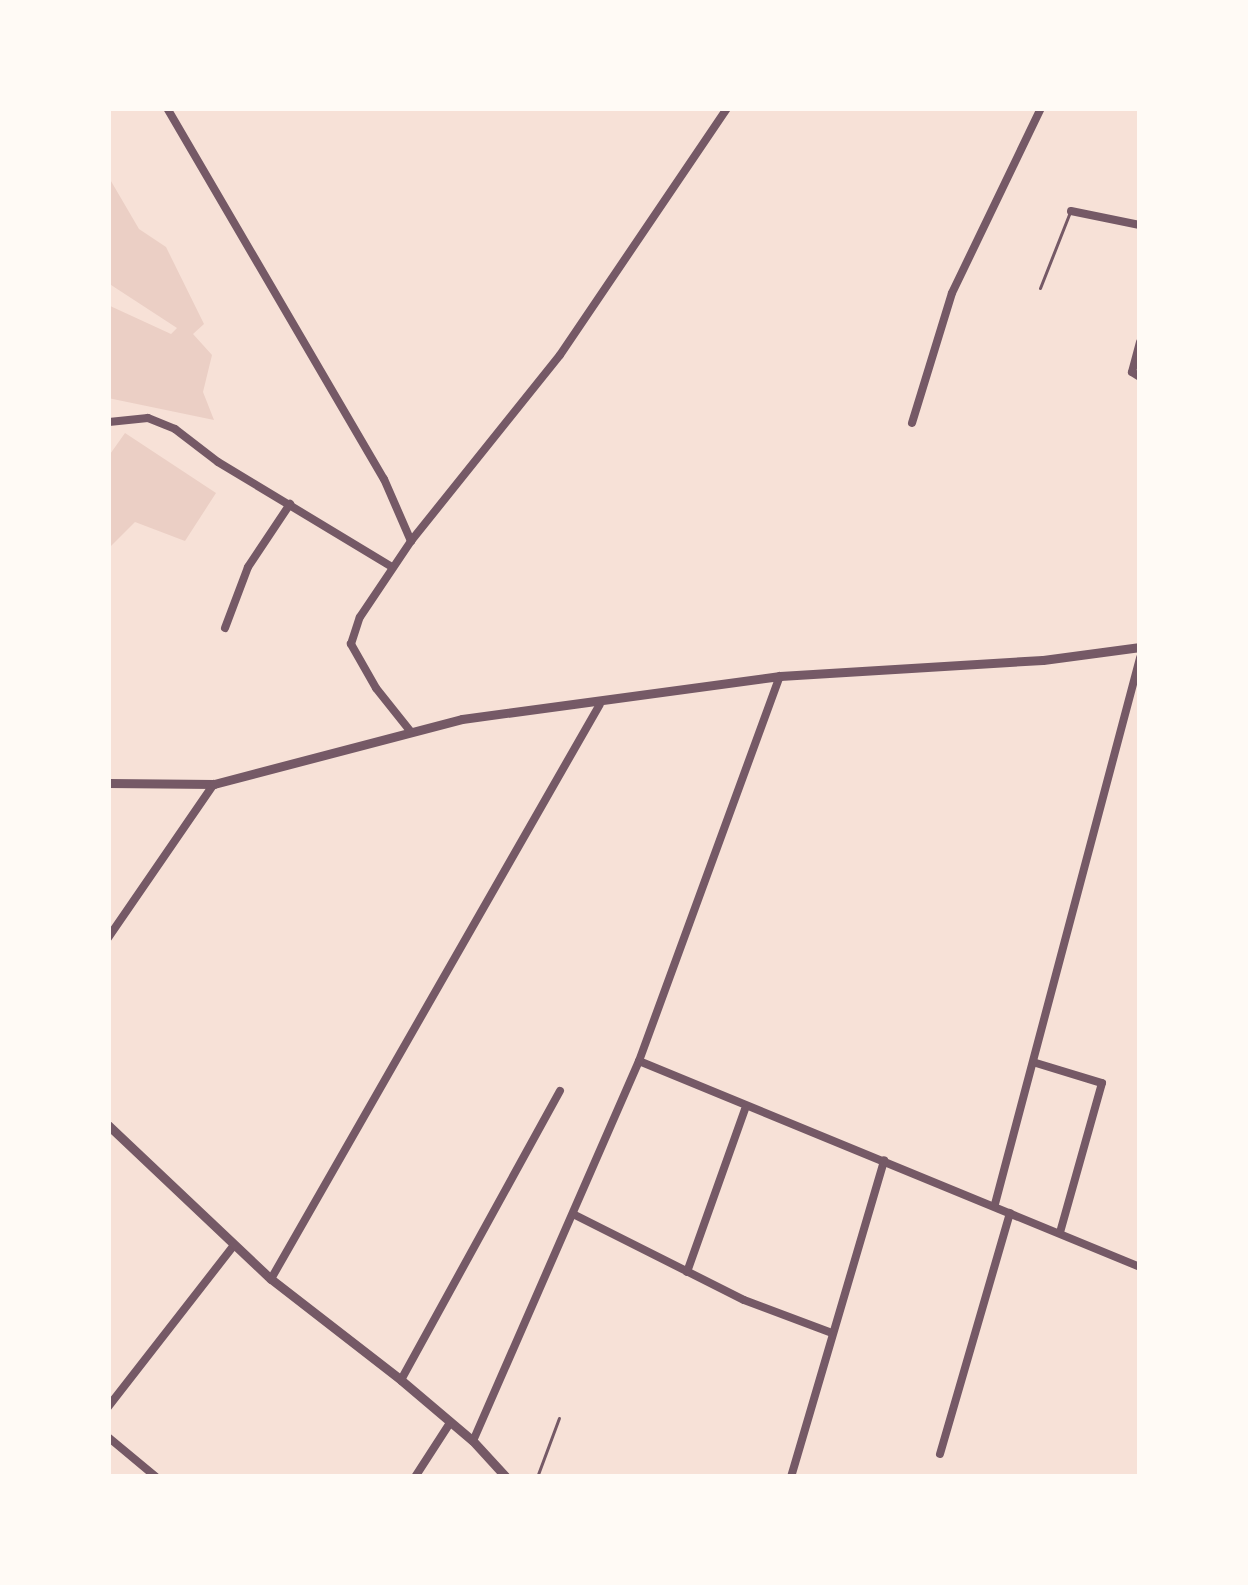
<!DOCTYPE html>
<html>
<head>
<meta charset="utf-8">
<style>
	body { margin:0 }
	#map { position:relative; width:1248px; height:1585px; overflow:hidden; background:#f7e1d7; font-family:"Source Sans 3",sans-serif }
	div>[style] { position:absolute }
	.green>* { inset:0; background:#ebcfc5 }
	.service>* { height:3px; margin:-1.5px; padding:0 1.5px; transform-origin:1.5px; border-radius:1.5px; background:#755966 }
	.minor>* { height:8px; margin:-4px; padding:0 4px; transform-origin:4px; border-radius:4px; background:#755966 }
	.tertiary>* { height:9px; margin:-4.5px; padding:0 4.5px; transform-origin:4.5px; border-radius:4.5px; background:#755966 }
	span { translate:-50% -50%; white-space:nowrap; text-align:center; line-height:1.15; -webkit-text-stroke:9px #fffaf5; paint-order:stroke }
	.frame { position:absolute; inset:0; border:111px solid #fffaf5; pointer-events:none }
</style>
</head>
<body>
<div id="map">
	<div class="green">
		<div style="clip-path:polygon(108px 176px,139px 229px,166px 247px,204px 324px,193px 334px,212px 355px,203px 392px,214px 420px,108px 398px,108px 305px,171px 334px,177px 328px,108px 283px)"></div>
		<div style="clip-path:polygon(125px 433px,216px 493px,185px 541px,135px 522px,108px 549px,108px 457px)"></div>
	</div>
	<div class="service">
		<div style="left:1040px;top:288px;width:82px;rotate:-68.5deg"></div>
		<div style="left:537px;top:1477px;width:63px;rotate:-69.6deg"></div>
	</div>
	<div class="minor">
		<div style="left:167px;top:108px;width:430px;rotate:59.7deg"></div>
		<div style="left:384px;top:479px;width:68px;rotate:66.5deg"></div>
		<div style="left:1071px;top:211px;width:70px;rotate:11.5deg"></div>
		<div style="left:1140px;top:342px;width:31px;rotate:105deg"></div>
		<div style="left:1132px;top:372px;width:9px;rotate:32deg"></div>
		<div style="left:109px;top:422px;width:39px;rotate:-6deg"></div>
		<div style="left:148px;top:418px;width:29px;rotate:22deg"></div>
		<div style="left:175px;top:429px;width:54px;rotate:37.5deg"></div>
		<div style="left:218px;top:462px;width:203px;rotate:31.1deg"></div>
		<div style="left:912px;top:423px;width:136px;rotate:-72.9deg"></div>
		<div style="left:952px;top:293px;width:205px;rotate:-64.3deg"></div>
		<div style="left:225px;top:628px;width:65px;rotate:-69.3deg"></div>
		<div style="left:248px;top:567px;width:76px;rotate:-56.3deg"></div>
		<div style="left:411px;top:732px;width:56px;rotate:-128.5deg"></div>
		<div style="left:376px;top:688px;width:51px;rotate:-119.6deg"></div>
		<div style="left:351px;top:644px;width:28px;rotate:-72deg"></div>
		<div style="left:360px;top:617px;width:92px;rotate:-56.1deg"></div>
		<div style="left:411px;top:541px;width:238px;rotate:-51.3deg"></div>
		<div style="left:560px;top:355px;width:298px;rotate:-55.9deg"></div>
		<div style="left:108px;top:938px;width:187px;rotate:-55.5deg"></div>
		<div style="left:639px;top:1061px;width:542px;rotate:22.35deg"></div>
		<div style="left:1036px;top:1063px;width:69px;rotate:16.9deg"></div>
		<div style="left:1102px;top:1083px;width:155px;rotate:105.7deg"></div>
		<div style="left:995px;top:1204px;width:565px;rotate:-75.13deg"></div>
		<div style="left:573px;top:1214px;width:191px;rotate:26.7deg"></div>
		<div style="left:744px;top:1300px;width:94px;rotate:20.6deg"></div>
		<div style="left:687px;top:1272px;width:173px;rotate:-70.4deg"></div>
		<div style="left:271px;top:1279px;width:662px;rotate:-60.22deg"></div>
		<div style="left:401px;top:1380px;width:330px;rotate:-61.2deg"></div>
		<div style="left:108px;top:1407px;width:205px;rotate:-52.1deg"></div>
		<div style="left:108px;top:1437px;width:62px;rotate:39.8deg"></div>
		<div style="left:473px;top:1441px;width:415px;rotate:-66.4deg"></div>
		<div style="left:639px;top:1061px;width:410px;rotate:-69.9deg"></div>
		<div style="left:940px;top:1454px;width:251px;rotate:-73.8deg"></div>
		<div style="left:415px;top:1477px;width:64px;rotate:-57.1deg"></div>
		<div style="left:791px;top:1477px;width:330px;rotate:-73.6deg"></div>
	</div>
	<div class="tertiary">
		<div style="left:108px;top:783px;width:106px;rotate:0.5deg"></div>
		<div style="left:214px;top:784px;width:256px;rotate:-14.7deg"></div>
		<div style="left:462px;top:719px;width:321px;rotate:-7.7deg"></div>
		<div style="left:780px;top:676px;width:263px;rotate:-3.5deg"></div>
		<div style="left:1043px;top:660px;width:98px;rotate:-7.6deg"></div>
		<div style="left:108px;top:1125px;width:224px;rotate:43.4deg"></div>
		<div style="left:271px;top:1279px;width:165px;rotate:37.8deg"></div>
		<div style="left:401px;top:1380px;width:94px;rotate:40.3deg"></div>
		<div style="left:473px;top:1441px;width:49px;rotate:47.5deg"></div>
	</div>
	<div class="frame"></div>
</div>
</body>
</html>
